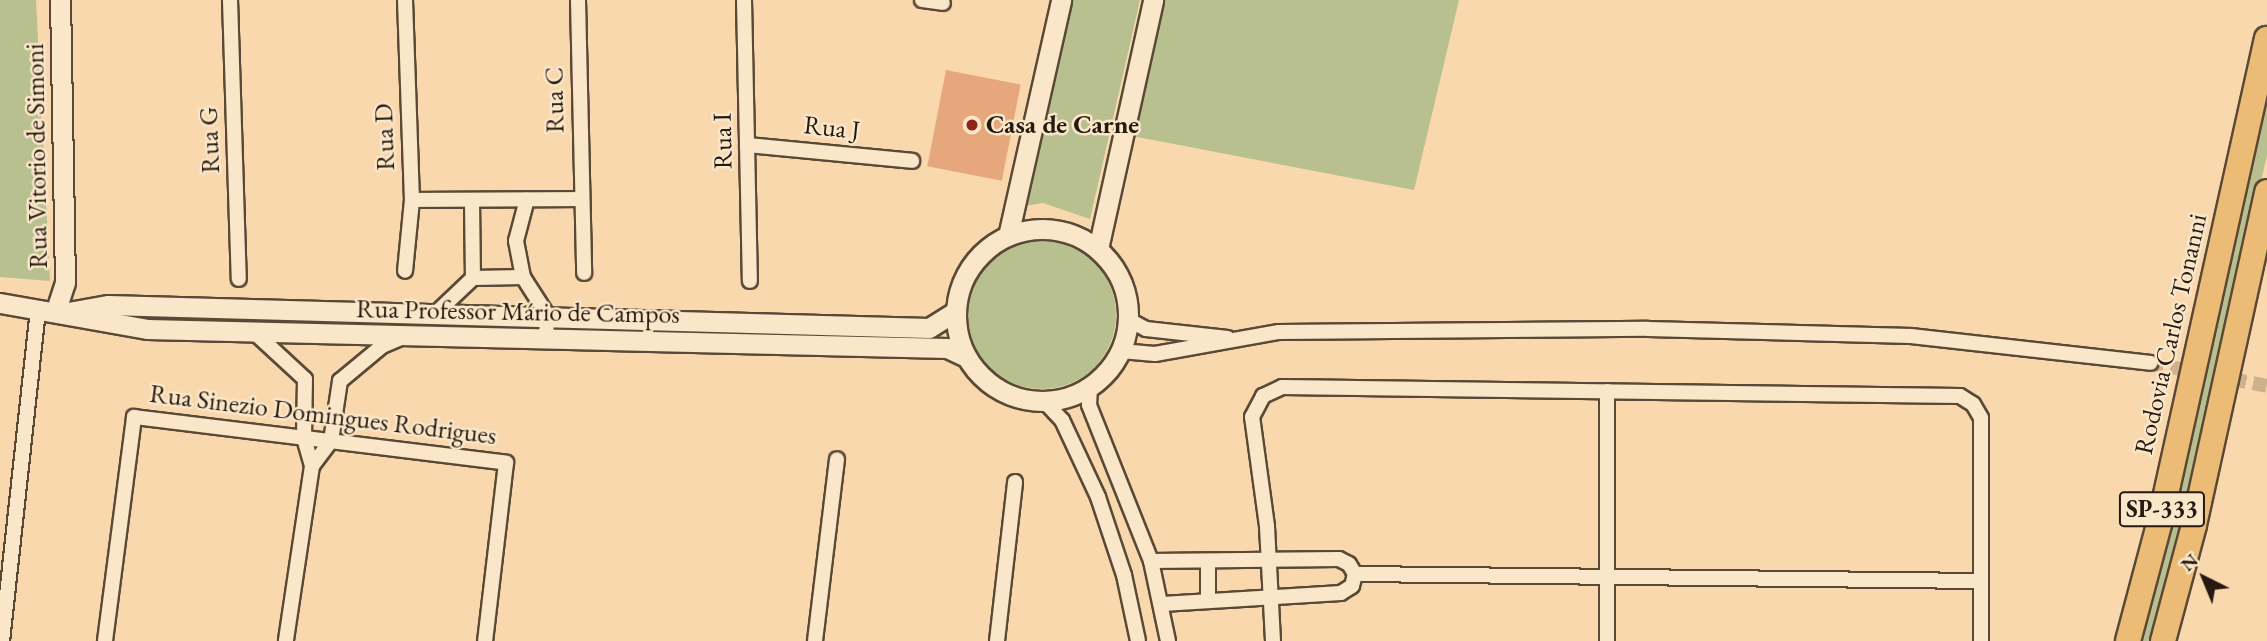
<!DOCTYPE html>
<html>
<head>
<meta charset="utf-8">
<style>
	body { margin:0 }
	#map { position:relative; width:2267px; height:641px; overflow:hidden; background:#f8d8ac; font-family:"EB Garamond",serif }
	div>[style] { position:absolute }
	.green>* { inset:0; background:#b7c08e }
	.round { border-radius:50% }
	.building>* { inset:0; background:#e7a77d; transform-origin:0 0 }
	.street-tunnel>* { height:14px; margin-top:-7px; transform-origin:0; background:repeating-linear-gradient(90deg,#ceb28d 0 14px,transparent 0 21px) }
	.roads { filter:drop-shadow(2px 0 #5a4937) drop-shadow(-2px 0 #5a4937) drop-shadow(0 2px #5a4937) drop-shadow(0 -2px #5a4937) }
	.street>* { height:14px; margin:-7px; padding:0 7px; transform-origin:7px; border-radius:7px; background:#fae6c9 }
	.secondary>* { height:19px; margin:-9.5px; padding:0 9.5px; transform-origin:9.5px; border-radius:9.5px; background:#fae6c9 }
	.secondary>.ring { margin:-9.5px; padding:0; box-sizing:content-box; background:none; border:19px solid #fae6c9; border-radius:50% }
	.highway>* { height:24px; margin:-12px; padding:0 12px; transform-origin:12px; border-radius:12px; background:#ecbc76 }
	.dots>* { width:19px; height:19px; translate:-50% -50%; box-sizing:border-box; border:4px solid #fae6c9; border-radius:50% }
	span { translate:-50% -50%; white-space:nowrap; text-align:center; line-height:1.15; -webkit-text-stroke:5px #fae6c9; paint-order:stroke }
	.shield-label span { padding:2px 5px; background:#fae6c9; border:2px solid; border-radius:5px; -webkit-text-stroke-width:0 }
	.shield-label { font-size:24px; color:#261910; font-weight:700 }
	.street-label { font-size:26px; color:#261910 }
	.poi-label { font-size:26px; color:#261910; font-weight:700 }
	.left { translate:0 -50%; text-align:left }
	.north { position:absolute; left:2169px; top:543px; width:70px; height:70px; -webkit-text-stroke:5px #fae6c9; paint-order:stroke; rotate:317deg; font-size:19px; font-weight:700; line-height:28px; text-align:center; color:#261910 }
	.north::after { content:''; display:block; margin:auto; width:24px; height:32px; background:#261910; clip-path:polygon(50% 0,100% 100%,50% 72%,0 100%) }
</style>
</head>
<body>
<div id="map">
	<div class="green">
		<div style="clip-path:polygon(0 0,36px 0,50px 281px,0 277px)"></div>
		<div style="clip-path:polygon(1067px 0,1140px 0,1090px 219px,1043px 203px,1019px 207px)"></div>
		<div style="clip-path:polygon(1163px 0,1459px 0,1414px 190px,1132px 136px)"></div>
		<div style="clip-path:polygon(2267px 87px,2267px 155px,2228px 331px,2152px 641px,2138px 641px)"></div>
		<div class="round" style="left:968px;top:241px;width:148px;height:148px"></div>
	</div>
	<div class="building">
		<div style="left:946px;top:70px;width:76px;height:98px;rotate:11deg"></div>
	</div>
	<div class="street-tunnel">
		<div style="left:2150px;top:363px;width:119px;rotate:11.1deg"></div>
	</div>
	<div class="roads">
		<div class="street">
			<div style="left:230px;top:0;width:279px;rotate:88.2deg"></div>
			<div style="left:405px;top:0;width:200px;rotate:88deg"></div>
			<div style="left:412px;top:200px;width:71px;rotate:95.6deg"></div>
			<div style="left:578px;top:0;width:273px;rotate:88.7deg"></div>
			<div style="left:744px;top:0;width:281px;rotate:88.8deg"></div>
			<div style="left:922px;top:0;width:21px;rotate:8deg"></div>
			<div style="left:747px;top:145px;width:166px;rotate:5.5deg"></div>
			<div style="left:412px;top:200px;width:170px;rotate:-0.3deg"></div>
			<div style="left:472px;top:200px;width:78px;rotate:89.3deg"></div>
			<div style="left:523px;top:277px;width:37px;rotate:-101deg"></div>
			<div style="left:516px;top:241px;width:43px;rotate:-75.3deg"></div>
			<div style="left:434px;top:315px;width:54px;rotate:-43.5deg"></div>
			<div style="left:473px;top:278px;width:50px;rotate:-1.1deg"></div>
			<div style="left:523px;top:277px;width:46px;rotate:57.3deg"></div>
			<div style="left:548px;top:316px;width:23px;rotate:97deg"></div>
			<div style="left:1129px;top:320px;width:19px;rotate:28deg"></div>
			<div style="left:1146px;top:329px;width:82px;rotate:6.3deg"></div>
			<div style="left:254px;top:332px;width:69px;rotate:42.7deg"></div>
			<div style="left:305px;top:379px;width:59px;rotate:91deg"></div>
			<div style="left:304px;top:438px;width:29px;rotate:74deg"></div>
			<div style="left:312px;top:466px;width:177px;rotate:98.5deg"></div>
			<div style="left:1121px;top:351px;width:34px;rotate:5deg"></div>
			<div style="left:1155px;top:354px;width:126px;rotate:-10.1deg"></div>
			<div style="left:1279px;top:332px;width:369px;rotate:-0.5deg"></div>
			<div style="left:1648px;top:329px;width:263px;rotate:1.5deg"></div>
			<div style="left:1911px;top:336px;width:241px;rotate:6.4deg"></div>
			<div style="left:1090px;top:387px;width:18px;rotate:93deg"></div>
			<div style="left:1089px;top:405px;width:168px;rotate:68.3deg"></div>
			<div style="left:1151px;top:561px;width:82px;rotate:78deg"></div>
			<div style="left:1045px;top:402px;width:25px;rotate:47deg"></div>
			<div style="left:1062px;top:420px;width:85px;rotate:64.9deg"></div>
			<div style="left:1098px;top:497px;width:82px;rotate:71.6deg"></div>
			<div style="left:1124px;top:575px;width:67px;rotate:78deg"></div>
			<div style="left:312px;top:466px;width:31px;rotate:-53deg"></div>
			<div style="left:331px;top:441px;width:61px;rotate:-81.5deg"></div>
			<div style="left:340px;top:381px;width:55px;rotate:-39.8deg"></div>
			<div style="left:382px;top:346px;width:23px;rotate:-23deg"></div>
			<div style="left:1151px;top:561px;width:188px;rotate:-0.6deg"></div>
			<div style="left:1339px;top:559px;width:11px;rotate:27deg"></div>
			<div style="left:1349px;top:564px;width:12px;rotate:59deg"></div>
			<div style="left:1355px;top:574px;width:12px;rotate:104deg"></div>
			<div style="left:1352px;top:586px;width:13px;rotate:148deg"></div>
			<div style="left:1341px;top:593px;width:179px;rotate:176.5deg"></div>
			<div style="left:1355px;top:574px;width:626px;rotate:0.64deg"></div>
			<div style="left:1208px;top:597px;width:35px;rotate:-90deg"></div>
			<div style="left:2px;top:641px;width:335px;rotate:-83.8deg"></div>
			<div style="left:105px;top:641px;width:226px;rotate:-82.6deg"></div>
			<div style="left:134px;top:417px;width:375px;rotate:7deg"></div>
			<div style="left:506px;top:463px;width:179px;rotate:96.7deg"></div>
			<div style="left:815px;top:641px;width:183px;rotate:-83.1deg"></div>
			<div style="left:997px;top:641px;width:160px;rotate:-83.5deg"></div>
			<div style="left:1273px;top:641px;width:115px;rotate:-93deg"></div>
			<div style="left:1267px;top:526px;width:110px;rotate:-97.8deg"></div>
			<div style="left:1252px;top:417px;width:24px;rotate:-62deg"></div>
			<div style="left:1263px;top:396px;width:21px;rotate:-25deg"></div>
			<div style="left:1282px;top:387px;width:678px;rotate:0.76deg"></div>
			<div style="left:1960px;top:396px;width:15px;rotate:32deg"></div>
			<div style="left:1973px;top:404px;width:16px;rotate:60deg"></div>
			<div style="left:1981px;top:418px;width:223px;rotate:90deg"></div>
			<div style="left:1607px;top:641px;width:250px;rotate:-90deg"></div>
		</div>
		<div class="secondary">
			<div class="ring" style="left:956px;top:229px;width:153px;height:153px"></div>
			<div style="left:1008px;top:236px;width:242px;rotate:-77.3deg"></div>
			<div style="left:1098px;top:249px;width:255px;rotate:-77.5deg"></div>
			<div style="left:0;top:303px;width:149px;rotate:10deg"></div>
			<div style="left:147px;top:329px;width:800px;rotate:1.36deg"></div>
			<div style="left:947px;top:348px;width:21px;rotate:25deg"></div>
			<div style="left:56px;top:310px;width:28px;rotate:-72deg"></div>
			<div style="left:65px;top:283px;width:283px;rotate:-91deg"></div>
			<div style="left:68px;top:312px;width:41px;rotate:-9.9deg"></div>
			<div style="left:108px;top:305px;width:821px;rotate:1.6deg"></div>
			<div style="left:929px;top:328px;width:32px;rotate:-32deg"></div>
		</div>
		<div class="highway">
			<div style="left:2128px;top:641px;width:124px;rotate:-75.1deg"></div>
			<div style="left:2160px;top:521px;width:494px;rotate:-77.5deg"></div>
			<div style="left:2163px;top:641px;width:120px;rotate:-75deg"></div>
			<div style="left:2194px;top:525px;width:341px;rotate:-77.6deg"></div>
		</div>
	</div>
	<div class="dots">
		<div style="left:972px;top:125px;background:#8f2418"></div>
	</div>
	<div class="shield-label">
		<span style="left:2162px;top:509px">SP-333</span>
	</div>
	<div class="street-label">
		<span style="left:555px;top:100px;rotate:-91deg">Rua C</span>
		<span style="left:832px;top:128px;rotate:6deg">Rua J</span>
		<span style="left:385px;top:137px;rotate:-92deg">Rua D</span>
		<span style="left:210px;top:140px;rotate:-92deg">Rua G</span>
		<span style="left:723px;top:141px;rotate:-91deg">Rua I</span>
		<span style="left:37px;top:156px;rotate:-91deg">Rua Vitorio de Simoni</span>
		<span style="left:518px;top:312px;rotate:1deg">Rua Professor Mário de Campos</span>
		<span style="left:2171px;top:334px;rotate:-77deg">Rodovia Carlos Tonanni</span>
		<span style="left:323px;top:415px;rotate:7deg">Rua Sinezio Domingues Rodrigues</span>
	</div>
	<div class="poi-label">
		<span class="left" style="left:986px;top:125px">Casa de Carne</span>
	</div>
	<div class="north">N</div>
</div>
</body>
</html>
